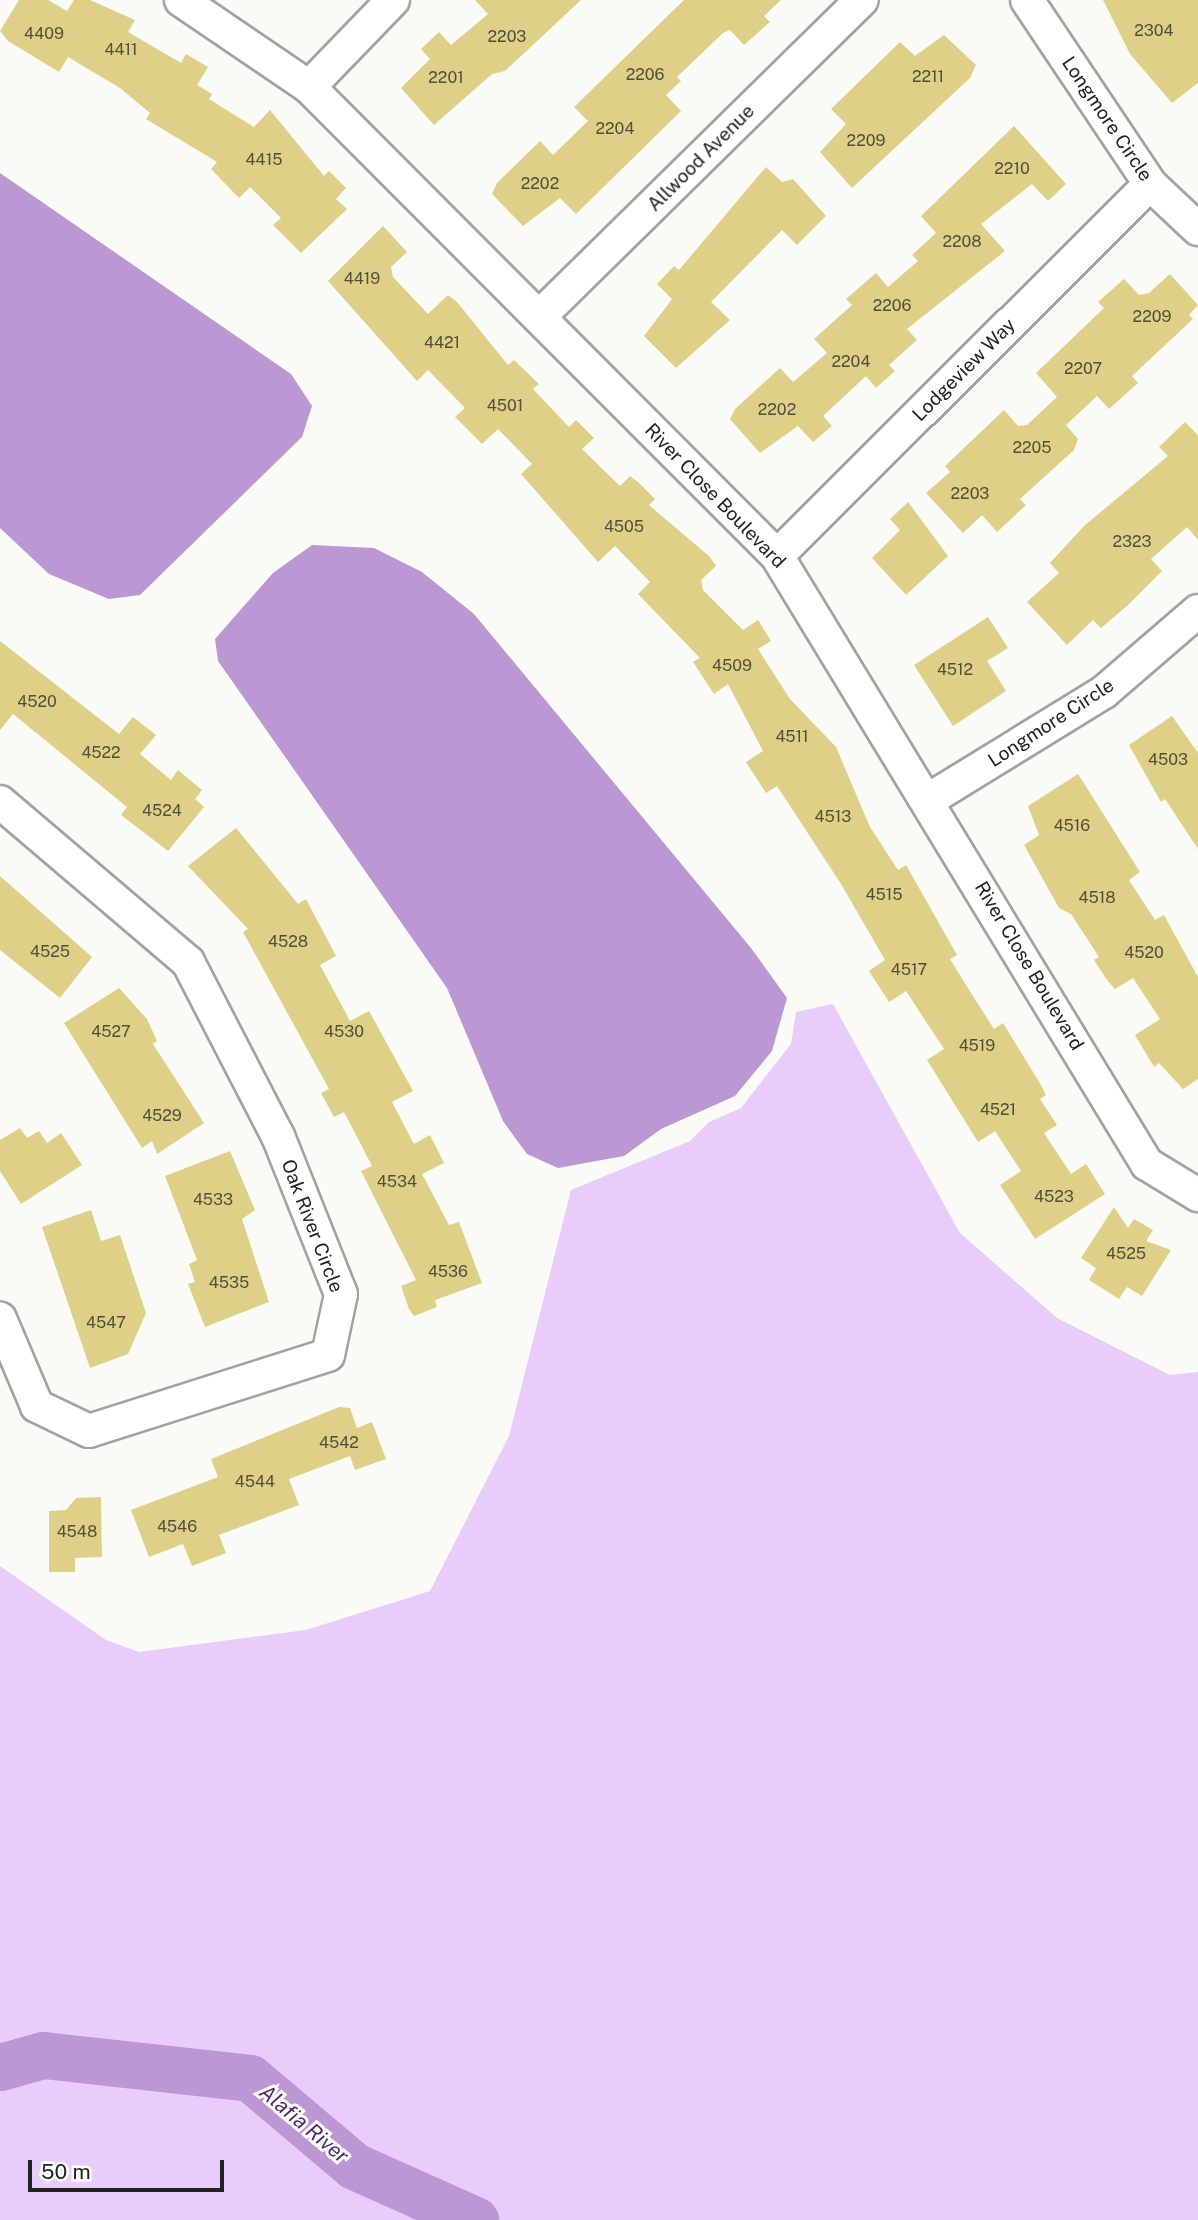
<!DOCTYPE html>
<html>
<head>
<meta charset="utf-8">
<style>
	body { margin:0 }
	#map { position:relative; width:1198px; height:2220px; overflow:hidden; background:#fafaf6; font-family:"Public Sans",sans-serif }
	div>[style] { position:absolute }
	.green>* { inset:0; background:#e8cdfb }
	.water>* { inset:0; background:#bb97d4 }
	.river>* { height:47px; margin:-23.5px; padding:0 23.5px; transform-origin:23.5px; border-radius:23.5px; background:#bb97d4 }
	.building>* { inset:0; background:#ded187 }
	.roads { filter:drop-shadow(2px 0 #a2a29e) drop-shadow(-2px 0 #a2a29e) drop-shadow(0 2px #a2a29e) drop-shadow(0 -2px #a2a29e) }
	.street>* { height:32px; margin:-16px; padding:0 16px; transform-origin:16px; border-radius:16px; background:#fff }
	span { translate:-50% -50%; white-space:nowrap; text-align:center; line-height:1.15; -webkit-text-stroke:6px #fff; paint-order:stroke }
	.number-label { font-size:16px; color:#514e3a }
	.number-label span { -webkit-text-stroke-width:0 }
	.street-label { font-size:19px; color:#222220 }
	.water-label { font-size:21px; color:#54256e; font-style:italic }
	.scale { position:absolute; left:28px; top:2160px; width:196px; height:32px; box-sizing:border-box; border:4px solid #222220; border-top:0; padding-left:9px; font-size:21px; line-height:24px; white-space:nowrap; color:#222220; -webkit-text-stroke:5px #fff; paint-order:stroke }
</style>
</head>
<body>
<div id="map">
	<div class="green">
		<div style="clip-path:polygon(833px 1004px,960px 1233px,1057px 1318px,1170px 1375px,1198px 1372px,1198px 2220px,0 2220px,0 1566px,106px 1640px,139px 1652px,306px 1630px,430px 1591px,509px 1436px,571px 1190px,690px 1141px,709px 1122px,741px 1108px,791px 1044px,796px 1012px)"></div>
	</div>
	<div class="water">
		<div style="clip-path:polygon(0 173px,291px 374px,312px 406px,302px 437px,140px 595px,109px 599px,49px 574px,0 528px)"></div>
		<div style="clip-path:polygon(312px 545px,374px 548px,422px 572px,474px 614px,751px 948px,787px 998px,772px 1051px,735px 1096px,661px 1129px,624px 1156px,558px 1168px,527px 1154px,503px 1121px,447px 988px,218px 661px,215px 639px,273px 573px)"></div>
	</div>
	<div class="river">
		<div style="left:0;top:2067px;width:45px;rotate:-15.6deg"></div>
		<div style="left:43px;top:2055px;width:208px;rotate:6.3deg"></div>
		<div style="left:250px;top:2078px;width:136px;rotate:40.2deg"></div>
		<div style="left:354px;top:2166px;width:133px;rotate:24.1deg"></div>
	</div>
	<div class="building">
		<div style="clip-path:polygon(19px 0,48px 0,67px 11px,74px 0,90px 0,135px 20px,128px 32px,181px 63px,186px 54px,208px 67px,197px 85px,212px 94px,209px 99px,254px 127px,270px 110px,324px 176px,329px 171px,346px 188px,336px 199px,347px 209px,301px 253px,273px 225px,281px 218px,250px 187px,239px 198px,211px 169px,217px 162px,146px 119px,150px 113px,120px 88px,68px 57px,59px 72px,8px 41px,0 31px)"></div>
		<div style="clip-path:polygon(475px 0,581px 0,505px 71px,492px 74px,434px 125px,401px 88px,430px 59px,421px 49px,439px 32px,451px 45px,488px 14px)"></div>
		<div style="clip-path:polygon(684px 0,781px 0,764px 16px,770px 22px,744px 45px,730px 30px,723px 33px,677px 77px,681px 81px,666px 95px,681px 111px,576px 214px,560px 198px,523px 226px,492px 194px,497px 183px,540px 141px,553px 155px,588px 121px,574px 107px)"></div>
		<div style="clip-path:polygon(1103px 0,1198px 0,1198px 83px,1172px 103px,1130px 54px)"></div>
		<div style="clip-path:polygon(944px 35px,976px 65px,970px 78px,852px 188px,820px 152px,846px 124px,831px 109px,900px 42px,915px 56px)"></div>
		<div style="clip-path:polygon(1014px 126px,1066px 184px,1048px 201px,1032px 184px,981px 224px,1005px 251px,907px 329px,917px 340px,889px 365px,895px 371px,876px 388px,866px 376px,823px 416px,832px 426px,813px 442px,798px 426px,760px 453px,730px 419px,735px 409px,780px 368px,793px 382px,827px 353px,814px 339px,852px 305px,846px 299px,876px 273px,888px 287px,918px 261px,912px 255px,936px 233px,921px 216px)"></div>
		<div style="clip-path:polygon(766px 167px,782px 182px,793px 179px,826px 216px,797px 245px,782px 230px,711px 302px,730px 320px,676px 368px,644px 336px,672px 299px,657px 284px,674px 266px,679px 270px)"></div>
		<div style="clip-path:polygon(383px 226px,407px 252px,391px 267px,393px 277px,428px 314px,448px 295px,457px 302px,508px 365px,514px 360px,539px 384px,533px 389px,569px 427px,576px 420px,594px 438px,582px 449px,620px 486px,630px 476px,639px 483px,655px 499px,649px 505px,710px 557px,716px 566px,701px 580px,703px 590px,743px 630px,758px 620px,771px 641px,758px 649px,790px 699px,836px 747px,870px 827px,898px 870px,906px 865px,957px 955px,950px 959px,966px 985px,994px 1029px,1003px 1023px,1041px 1085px,1046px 1095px,1040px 1099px,1057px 1125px,1044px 1133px,1071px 1174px,1086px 1164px,1105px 1194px,1035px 1239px,1000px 1185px,1021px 1171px,995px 1131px,978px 1142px,927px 1060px,944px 1049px,906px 991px,889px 1002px,869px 971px,885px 960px,841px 884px,777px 786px,766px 793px,746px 762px,763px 751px,728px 684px,714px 694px,693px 662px,700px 658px,638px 594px,650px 582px,615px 546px,598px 562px,521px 474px,532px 464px,498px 429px,482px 444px,455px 417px,465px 408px,428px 370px,417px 381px,328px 281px)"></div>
		<div style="clip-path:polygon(1170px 274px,1198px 305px,1189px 315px,1193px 319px,1132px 376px,1138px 383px,1109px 409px,1097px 396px,1066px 425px,1078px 439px,1074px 450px,1020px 499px,1026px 505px,997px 532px,982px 515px,963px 533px,926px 493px,950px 472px,945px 466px,1004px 410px,1018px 426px,1027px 425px,1057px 397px,1036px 373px,1104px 308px,1098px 302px,1116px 286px,1124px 279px,1139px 295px,1149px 293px)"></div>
		<div style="clip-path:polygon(1185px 422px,1198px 435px,1198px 540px,1187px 527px,1151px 559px,1162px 571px,1127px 606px,1101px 628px,1093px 620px,1067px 645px,1027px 602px,1059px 573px,1050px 563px,1084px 526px,1168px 456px,1159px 447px)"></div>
		<div style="clip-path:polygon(908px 502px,948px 556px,906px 595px,872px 558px,900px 530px,890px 519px)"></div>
		<div style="clip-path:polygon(988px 617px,1008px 648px,987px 661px,1006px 691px,953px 726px,914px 665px)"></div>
		<div style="clip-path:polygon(0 641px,119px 734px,133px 717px,156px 735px,140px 754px,171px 780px,178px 770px,202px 790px,195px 799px,204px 807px,168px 851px,121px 815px,127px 807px,13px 714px,0 730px)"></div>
		<div style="clip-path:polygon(1172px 716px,1198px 753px,1198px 849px,1165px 799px,1161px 802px,1129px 745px)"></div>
		<div style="clip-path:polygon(1078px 774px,1140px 872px,1129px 880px,1155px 920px,1164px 915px,1198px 977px,1198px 1079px,1183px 1089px,1159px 1063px,1154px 1067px,1135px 1035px,1160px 1019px,1133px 978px,1115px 989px,1107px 980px,1094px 960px,1099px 957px,1071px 914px,1059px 908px,1024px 845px,1039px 835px,1028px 806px)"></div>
		<div style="clip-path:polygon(236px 828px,298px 904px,306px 899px,336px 956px,320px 965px,350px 1021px,369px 1011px,413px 1091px,392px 1102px,414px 1144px,430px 1135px,444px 1163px,422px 1174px,449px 1225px,459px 1222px,482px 1283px,435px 1300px,437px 1307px,414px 1316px,409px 1309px,401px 1286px,416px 1280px,361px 1171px,372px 1166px,344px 1112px,334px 1117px,321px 1093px,329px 1089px,243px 932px,248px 929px,188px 866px)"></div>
		<div style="clip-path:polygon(0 876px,92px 957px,60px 998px,0 950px)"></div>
		<div style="clip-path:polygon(119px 988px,147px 1019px,157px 1041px,153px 1044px,204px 1123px,157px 1154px,152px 1141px,142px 1148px,64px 1023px)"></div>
		<div style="clip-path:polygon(20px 1128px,27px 1138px,39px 1131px,47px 1143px,61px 1133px,82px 1165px,21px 1204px,0 1171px,0 1140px)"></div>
		<div style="clip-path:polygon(230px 1151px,255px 1210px,242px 1219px,269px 1302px,205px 1327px,188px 1284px,195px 1282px,189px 1264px,197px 1260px,165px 1176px)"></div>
		<div style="clip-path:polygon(1114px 1207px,1128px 1228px,1134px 1219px,1153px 1230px,1146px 1241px,1171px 1250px,1142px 1296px,1127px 1287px,1119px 1299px,1089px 1280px,1096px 1268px,1081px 1258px)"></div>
		<div style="clip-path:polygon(91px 1210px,101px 1241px,120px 1235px,146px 1313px,128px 1354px,90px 1368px,42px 1227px)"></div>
		<div style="clip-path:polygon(339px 1407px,350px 1408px,357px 1428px,372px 1422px,386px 1459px,355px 1470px,350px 1456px,289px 1479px,299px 1505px,219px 1535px,226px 1553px,192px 1566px,183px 1544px,149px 1557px,131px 1510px,218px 1477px,211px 1459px)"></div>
		<div style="clip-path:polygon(101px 1497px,102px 1557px,75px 1558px,75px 1572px,49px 1572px,49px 1511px,66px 1510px,76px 1498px)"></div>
	</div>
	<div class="roads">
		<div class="street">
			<div style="left:181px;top:0;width:155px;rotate:34.2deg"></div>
			<div style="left:309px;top:87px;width:663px;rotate:45.06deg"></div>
			<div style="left:777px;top:556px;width:712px;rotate:58.68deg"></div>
			<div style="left:1147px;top:1164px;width:60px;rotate:31.3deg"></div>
			<div style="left:1027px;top:0;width:221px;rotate:56.2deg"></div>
			<div style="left:1150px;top:184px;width:66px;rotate:43.2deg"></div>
			<div style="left:309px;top:87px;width:121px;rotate:-46deg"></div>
			<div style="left:540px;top:316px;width:451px;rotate:-44.5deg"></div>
			<div style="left:777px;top:556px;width:527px;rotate:-44.92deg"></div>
			<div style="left:930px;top:799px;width:204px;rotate:-31.6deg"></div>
			<div style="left:1104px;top:692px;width:124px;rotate:-40.8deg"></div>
			<div style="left:0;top:802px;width:247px;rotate:40.4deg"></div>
			<div style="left:188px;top:962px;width:196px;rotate:62.7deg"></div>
			<div style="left:278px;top:1136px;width:170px;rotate:68.3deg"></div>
			<div style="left:341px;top:1294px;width:62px;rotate:102deg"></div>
			<div style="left:328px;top:1355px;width:251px;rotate:162.4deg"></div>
			<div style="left:89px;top:1431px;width:58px;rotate:-154.3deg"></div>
			<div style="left:37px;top:1406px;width:95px;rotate:-113deg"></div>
		</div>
	</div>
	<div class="number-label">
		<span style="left:1154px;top:31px">2304</span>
		<span style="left:44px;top:34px">4409</span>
		<span style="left:507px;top:37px">2203</span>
		<span style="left:121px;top:50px">4411</span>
		<span style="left:645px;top:75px">2206</span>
		<span style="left:928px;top:77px">2211</span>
		<span style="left:446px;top:78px">2201</span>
		<span style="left:615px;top:129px">2204</span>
		<span style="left:866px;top:141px">2209</span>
		<span style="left:264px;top:160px">4415</span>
		<span style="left:1012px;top:169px">2210</span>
		<span style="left:540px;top:184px">2202</span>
		<span style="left:962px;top:242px">2208</span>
		<span style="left:362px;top:279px">4419</span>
		<span style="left:892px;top:306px">2206</span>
		<span style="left:1152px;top:317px">2209</span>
		<span style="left:442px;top:343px">4421</span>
		<span style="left:851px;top:362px">2204</span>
		<span style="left:1083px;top:369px">2207</span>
		<span style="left:505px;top:406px">4501</span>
		<span style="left:777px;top:410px">2202</span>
		<span style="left:1032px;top:448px">2205</span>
		<span style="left:970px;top:494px">2203</span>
		<span style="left:624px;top:527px">4505</span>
		<span style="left:1132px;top:542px">2323</span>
		<span style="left:732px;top:666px">4509</span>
		<span style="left:955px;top:670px">4512</span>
		<span style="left:37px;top:702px">4520</span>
		<span style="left:792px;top:737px">4511</span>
		<span style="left:101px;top:753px">4522</span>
		<span style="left:1168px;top:760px">4503</span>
		<span style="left:162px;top:811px">4524</span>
		<span style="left:833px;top:817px">4513</span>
		<span style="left:1072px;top:826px">4516</span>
		<span style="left:884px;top:895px">4515</span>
		<span style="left:1097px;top:898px">4518</span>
		<span style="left:288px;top:942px">4528</span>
		<span style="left:50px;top:952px">4525</span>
		<span style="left:1144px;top:953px">4520</span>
		<span style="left:909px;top:970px">4517</span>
		<span style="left:111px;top:1032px">4527</span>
		<span style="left:344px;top:1032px">4530</span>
		<span style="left:977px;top:1046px">4519</span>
		<span style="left:998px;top:1110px">4521</span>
		<span style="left:162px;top:1116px">4529</span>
		<span style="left:397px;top:1182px">4534</span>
		<span style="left:1054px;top:1197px">4523</span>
		<span style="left:213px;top:1200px">4533</span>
		<span style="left:1126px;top:1254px">4525</span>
		<span style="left:448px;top:1272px">4536</span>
		<span style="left:229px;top:1283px">4535</span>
		<span style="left:106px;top:1323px">4547</span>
		<span style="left:339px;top:1443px">4542</span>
		<span style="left:255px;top:1482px">4544</span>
		<span style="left:177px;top:1527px">4546</span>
		<span style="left:77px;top:1532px">4548</span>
	</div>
	<div class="street-label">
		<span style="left:1107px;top:119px;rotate:56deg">Longmore Circle</span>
		<span style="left:701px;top:158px;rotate:-45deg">Allwood Avenue</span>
		<span style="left:964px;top:370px;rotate:-45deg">Lodgeview Way</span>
		<span style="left:715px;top:496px;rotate:46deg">River Close Boulevard</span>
		<span style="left:1051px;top:723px;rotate:-33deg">Longmore Circle</span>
		<span style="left:1029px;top:966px;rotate:59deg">River Close Boulevard</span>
		<span style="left:312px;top:1226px;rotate:69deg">Oak River Circle</span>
	</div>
	<div class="water-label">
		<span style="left:304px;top:2124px;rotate:40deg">Alafia River</span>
	</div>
	<div class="scale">50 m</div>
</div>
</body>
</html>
